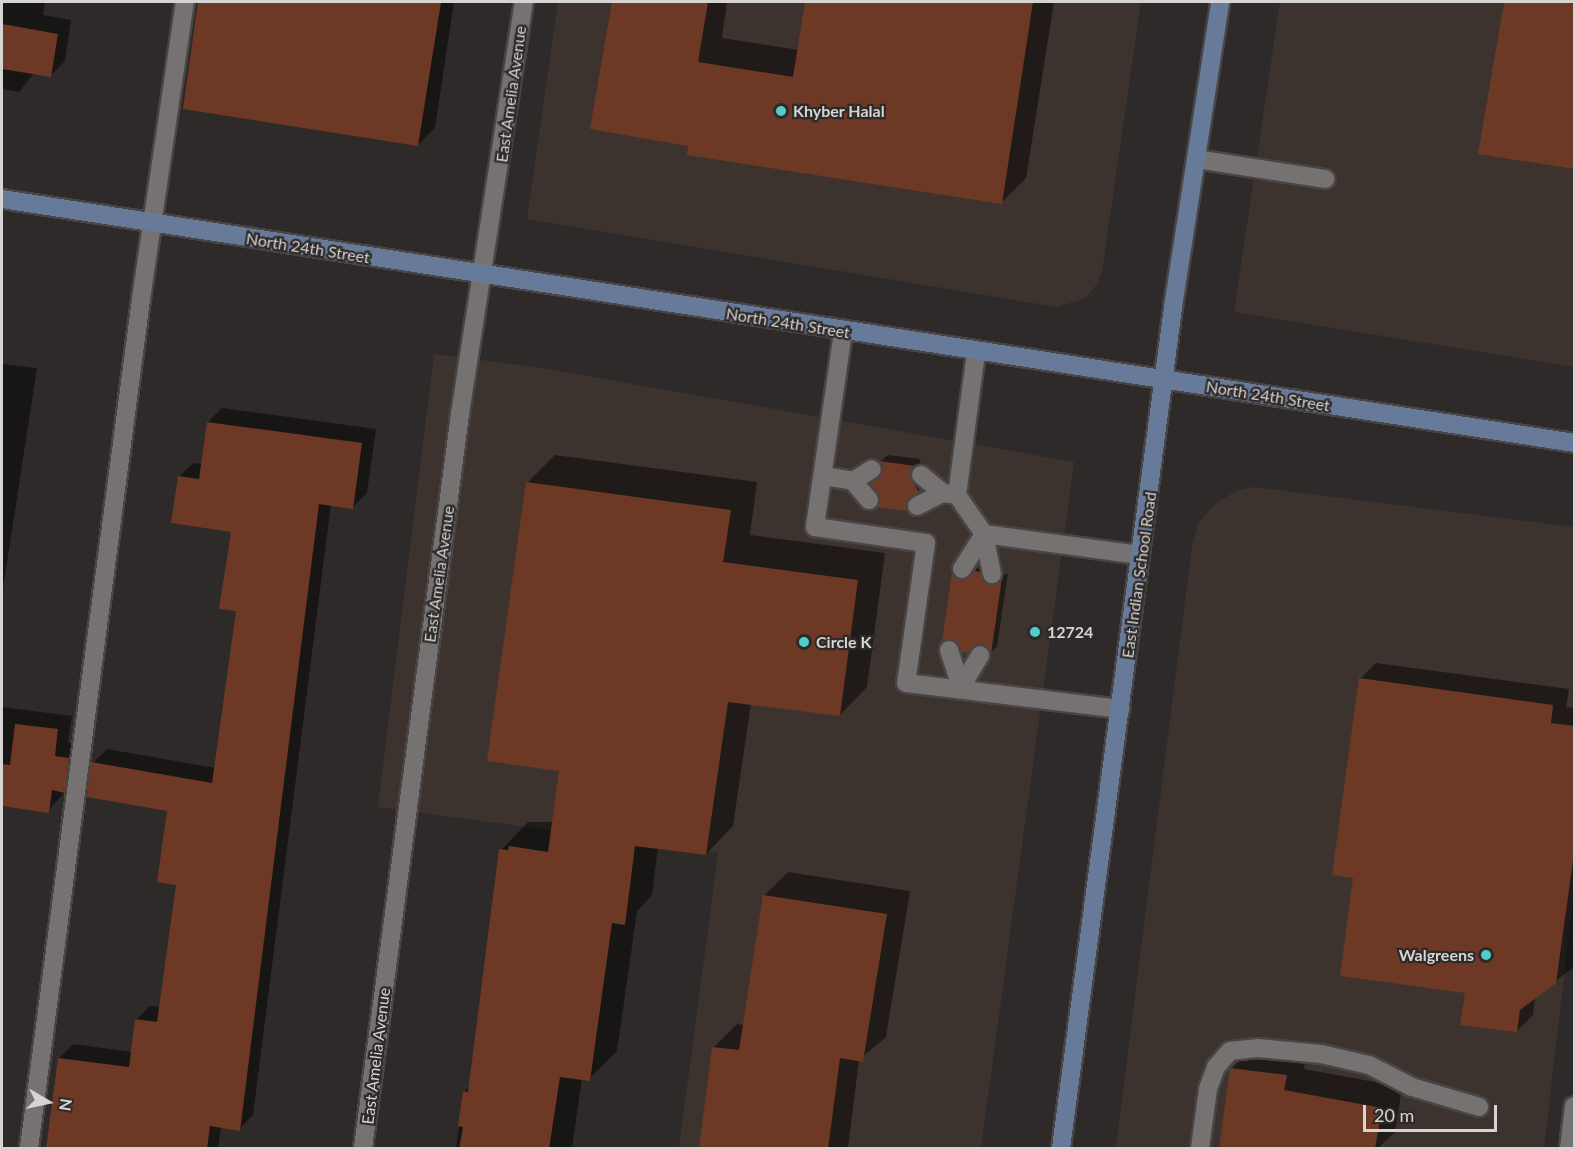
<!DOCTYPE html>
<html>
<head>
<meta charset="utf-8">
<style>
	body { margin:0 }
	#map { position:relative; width:1576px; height:1150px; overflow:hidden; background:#2d2a29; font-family:Lato,sans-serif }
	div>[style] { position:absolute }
	.built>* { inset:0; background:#3c332f }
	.shadow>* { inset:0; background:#0007 }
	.building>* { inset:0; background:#6e3924 }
	.roads { filter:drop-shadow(2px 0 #484544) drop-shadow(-2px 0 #484544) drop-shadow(0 2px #484544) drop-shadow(0 -2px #484544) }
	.lane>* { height:18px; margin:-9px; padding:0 9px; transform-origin:9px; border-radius:9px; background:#767271 }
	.street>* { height:18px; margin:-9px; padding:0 9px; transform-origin:9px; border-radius:9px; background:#767271 }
	.secondary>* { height:18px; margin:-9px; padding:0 9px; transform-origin:9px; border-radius:9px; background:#687a9a }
	.dots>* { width:16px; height:16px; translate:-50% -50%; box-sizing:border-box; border:3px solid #2d2a29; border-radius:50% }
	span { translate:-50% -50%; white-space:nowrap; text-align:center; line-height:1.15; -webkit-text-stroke:4.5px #2d2a29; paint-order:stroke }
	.street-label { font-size:16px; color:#d6d4d3 }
	.poi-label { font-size:16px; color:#d6d4d3; font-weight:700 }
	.left { translate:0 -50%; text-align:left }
	.right { translate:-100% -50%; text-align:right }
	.frame { position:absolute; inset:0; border:3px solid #d6d4d3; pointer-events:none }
	.north { position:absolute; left:18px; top:1072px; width:60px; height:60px; -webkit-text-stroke:4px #2d2a29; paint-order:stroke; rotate:99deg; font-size:16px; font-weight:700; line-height:24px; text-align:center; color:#d6d4d3 }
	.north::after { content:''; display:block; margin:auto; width:21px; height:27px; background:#d6d4d3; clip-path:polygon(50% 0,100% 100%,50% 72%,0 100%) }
	.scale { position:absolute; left:1363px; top:1105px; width:134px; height:27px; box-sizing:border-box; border:3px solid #d6d4d3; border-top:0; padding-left:8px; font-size:18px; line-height:21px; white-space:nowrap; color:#d6d4d3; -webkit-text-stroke:4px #2d2a29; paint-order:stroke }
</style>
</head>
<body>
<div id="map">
	<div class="built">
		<div style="clip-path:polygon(558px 2px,1141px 2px,1102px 272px,1097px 284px,1086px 298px,1057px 307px,527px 219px)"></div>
		<div style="clip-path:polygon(1280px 2px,1574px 2px,1574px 367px,1234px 312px)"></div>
		<div style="clip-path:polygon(434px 354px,542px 368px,1074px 462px,981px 1148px,679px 1148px,718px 853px,378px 807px)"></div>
		<div style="clip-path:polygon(1253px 487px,1574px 527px,1574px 891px,1544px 1148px,1116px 1148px,1192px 545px,1198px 524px,1214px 505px,1236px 491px)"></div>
	</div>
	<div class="shadow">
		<div style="clip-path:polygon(2px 2px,45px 2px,43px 15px,71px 20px,65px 61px,51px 75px,34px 73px,19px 92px,2px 89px)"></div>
		<div style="clip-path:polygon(200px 2px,454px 2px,435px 128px,418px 145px,185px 108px)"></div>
		<div style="clip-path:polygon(613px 2px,727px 2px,722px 38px,799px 50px,806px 2px,1054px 2px,1026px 178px,1002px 202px,592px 128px)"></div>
		<div style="clip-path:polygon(1504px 2px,1574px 2px,1574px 167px,1480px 153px)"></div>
		<div style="clip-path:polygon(2px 364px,37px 368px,2px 595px)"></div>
		<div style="clip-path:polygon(222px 408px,376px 429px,367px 493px,353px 507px,331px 504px,253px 1115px,239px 1129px,221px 1126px,218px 1148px,48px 1148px,59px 1058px,73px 1044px,132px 1052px,136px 1020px,150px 1006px,161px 1007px,178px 883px,169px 810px,93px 763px,107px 749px,215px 768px,238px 610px,233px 531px,179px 477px,193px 463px,203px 464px,208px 422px)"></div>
		<div style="clip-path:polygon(555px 455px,757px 482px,750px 535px,885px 553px,867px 687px,840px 715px,751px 703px,733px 826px,706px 854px,658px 847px,652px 895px,637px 911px,617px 1051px,589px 1079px,582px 1078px,572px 1148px,456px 1148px,464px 1092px,470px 1086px,501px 850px,528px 822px,554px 822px,561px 770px,528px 482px)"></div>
		<div style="clip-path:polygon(888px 455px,921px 459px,916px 471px,925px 484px,914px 494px,913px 503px,907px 510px,884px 473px,881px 461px)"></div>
		<div style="clip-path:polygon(evenodd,982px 565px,996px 579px,1008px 573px,997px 646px,991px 652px,981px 642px,944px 639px,953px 575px,960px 568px,970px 574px,982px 565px,957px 575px,969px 583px,957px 579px,957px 575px)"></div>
		<div style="clip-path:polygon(1376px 663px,1569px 689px,1566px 707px,1574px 708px,1574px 967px,1535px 997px,1533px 1015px,1517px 1031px,1467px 991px,1355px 876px,1360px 679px)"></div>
		<div style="clip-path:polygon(2px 707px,72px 716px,68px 742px,82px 745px,78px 777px,48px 811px,2px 805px)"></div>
		<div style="clip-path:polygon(788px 872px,910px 891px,886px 1037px,859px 1060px,848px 1148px,700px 1148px,713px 1048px,737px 1024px,745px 1025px,764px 896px)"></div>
		<div style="clip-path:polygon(1252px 1048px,1306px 1055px,1304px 1069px,1402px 1087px,1395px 1132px,1378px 1148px,1351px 1148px,1231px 1069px)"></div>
	</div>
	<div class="building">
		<div style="clip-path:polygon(198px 2px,441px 2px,418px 146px,183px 109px)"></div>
		<div style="clip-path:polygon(612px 2px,708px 2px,698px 62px,793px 77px,805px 2px,1033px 2px,1002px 204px,687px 155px,688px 146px,590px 129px)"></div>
		<div style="clip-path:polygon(1504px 2px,1575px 2px,1575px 169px,1478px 154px)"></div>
		<div style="clip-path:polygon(2px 24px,58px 34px,51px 77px,2px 69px)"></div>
		<div style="clip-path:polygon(207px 422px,362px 443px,353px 509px,319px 504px,240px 1131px,210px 1126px,207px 1149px,46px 1149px,58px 1058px,129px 1067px,135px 1019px,157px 1022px,176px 885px,157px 882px,167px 811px,87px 797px,91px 762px,212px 783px,236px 611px,219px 609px,231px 532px,171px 523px,178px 476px,199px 479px)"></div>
		<div style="clip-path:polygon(879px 461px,915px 466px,910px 478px,919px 492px,907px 500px,907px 511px,877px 507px,880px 497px,870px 484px,882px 474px)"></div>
		<div style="clip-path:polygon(526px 482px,731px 510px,723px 562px,858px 580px,840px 716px,728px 702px,706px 855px,635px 846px,625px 925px,612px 923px,590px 1081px,560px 1077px,549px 1149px,459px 1149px,463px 1127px,458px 1126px,463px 1091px,468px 1092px,499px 849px,508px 850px,509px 846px,548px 852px,559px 771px,487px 761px)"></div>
		<div style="clip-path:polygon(974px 571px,980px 572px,989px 585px,1002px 578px,991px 654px,981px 644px,968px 653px,961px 652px,952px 639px,942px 641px,952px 574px,962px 580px)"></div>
		<div style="clip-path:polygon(1359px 678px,1553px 705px,1551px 723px,1575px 726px,1575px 846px,1556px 983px,1520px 1010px,1517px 1032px,1460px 1025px,1465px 993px,1340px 976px,1353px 878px,1332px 875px)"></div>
		<div style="clip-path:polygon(15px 724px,58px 729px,55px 756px,69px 758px,65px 793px,52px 790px,49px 813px,2px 806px,2px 764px,10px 765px)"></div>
		<div style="clip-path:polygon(763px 895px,887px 914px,863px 1062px,840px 1058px,828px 1149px,699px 1149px,712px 1047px,739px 1050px)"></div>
		<div style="clip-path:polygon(1230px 1068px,1287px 1075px,1284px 1090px,1382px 1108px,1375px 1149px,1219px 1149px)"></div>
	</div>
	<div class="roads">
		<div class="lane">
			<div style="left:1196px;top:159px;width:131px;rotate:8.8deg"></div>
			<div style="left:843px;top:332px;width:197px;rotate:98.2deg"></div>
			<div style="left:815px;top:527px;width:112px;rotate:8.2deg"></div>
			<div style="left:926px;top:543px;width:141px;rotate:98.1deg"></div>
			<div style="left:906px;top:683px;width:216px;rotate:6.9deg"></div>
			<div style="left:921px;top:475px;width:28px;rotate:39deg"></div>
			<div style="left:823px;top:476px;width:30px;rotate:9deg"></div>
			<div style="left:853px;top:481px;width:25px;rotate:50deg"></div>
			<div style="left:853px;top:481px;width:22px;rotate:-32deg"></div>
			<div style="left:957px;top:495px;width:144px;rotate:-82.4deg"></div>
			<div style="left:917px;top:506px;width:29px;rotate:-27deg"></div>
			<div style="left:943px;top:493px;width:14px;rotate:8deg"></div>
			<div style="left:957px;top:495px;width:47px;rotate:55.3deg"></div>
			<div style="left:984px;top:534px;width:157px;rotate:7.7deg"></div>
			<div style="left:962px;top:569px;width:41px;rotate:-57.8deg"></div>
			<div style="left:984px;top:534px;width:41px;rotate:78.7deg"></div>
			<div style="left:949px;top:650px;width:39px;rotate:72deg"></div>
			<div style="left:961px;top:687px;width:37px;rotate:-59deg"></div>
			<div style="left:29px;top:1148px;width:856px;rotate:-82.48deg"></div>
			<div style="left:141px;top:299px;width:300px;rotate:-81.6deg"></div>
			<div style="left:1200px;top:1148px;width:60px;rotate:-82.3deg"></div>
			<div style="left:1208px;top:1089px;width:23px;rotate:-70deg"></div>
			<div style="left:1216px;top:1067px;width:21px;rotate:-49deg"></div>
			<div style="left:1230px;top:1051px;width:28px;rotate:-6deg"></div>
			<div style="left:1258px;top:1048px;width:63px;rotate:5.4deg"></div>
			<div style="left:1321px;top:1054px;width:49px;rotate:12.9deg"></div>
			<div style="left:1369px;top:1065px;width:48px;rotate:27.1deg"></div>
			<div style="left:1412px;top:1087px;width:70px;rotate:16.6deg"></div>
			<div style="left:1569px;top:1148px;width:42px;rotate:-83.2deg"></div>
		</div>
		<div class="street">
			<div style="left:363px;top:1148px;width:740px;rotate:-82.47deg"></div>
			<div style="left:460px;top:414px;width:417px;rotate:-81.2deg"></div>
		</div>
		<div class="secondary">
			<div style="left:2px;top:199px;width:1591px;rotate:8.82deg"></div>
			<div style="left:1061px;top:1148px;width:848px;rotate:-82.41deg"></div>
			<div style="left:1173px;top:307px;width:309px;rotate:-81.2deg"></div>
		</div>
	</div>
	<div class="dots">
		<div style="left:781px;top:111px;background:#53cdca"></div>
		<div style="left:1035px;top:632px;background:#53cdca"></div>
		<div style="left:804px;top:642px;background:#53cdca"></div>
		<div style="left:1486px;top:955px;background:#53cdca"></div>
	</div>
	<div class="street-label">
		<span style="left:511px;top:94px;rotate:-82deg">East Amelia Avenue</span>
		<span style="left:308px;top:248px;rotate:9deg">North 24th Street</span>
		<span style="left:788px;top:323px;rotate:9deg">North 24th Street</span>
		<span style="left:1268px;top:396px;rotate:9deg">North 24th Street</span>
		<span style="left:439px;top:574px;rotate:-82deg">East Amelia Avenue</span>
		<span style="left:1139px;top:575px;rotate:-82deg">East Indian School Road</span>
		<span style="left:376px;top:1056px;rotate:-83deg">East Amelia Avenue</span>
	</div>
	<div class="poi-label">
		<span class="left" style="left:793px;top:111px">Khyber Halal</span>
		<span class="left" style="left:1047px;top:632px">12724</span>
		<span class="left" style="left:816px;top:642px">Circle K</span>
		<span class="right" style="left:1474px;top:955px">Walgreens</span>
	</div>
	<div class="frame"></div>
	<div class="north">N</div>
	<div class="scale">20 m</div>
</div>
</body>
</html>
